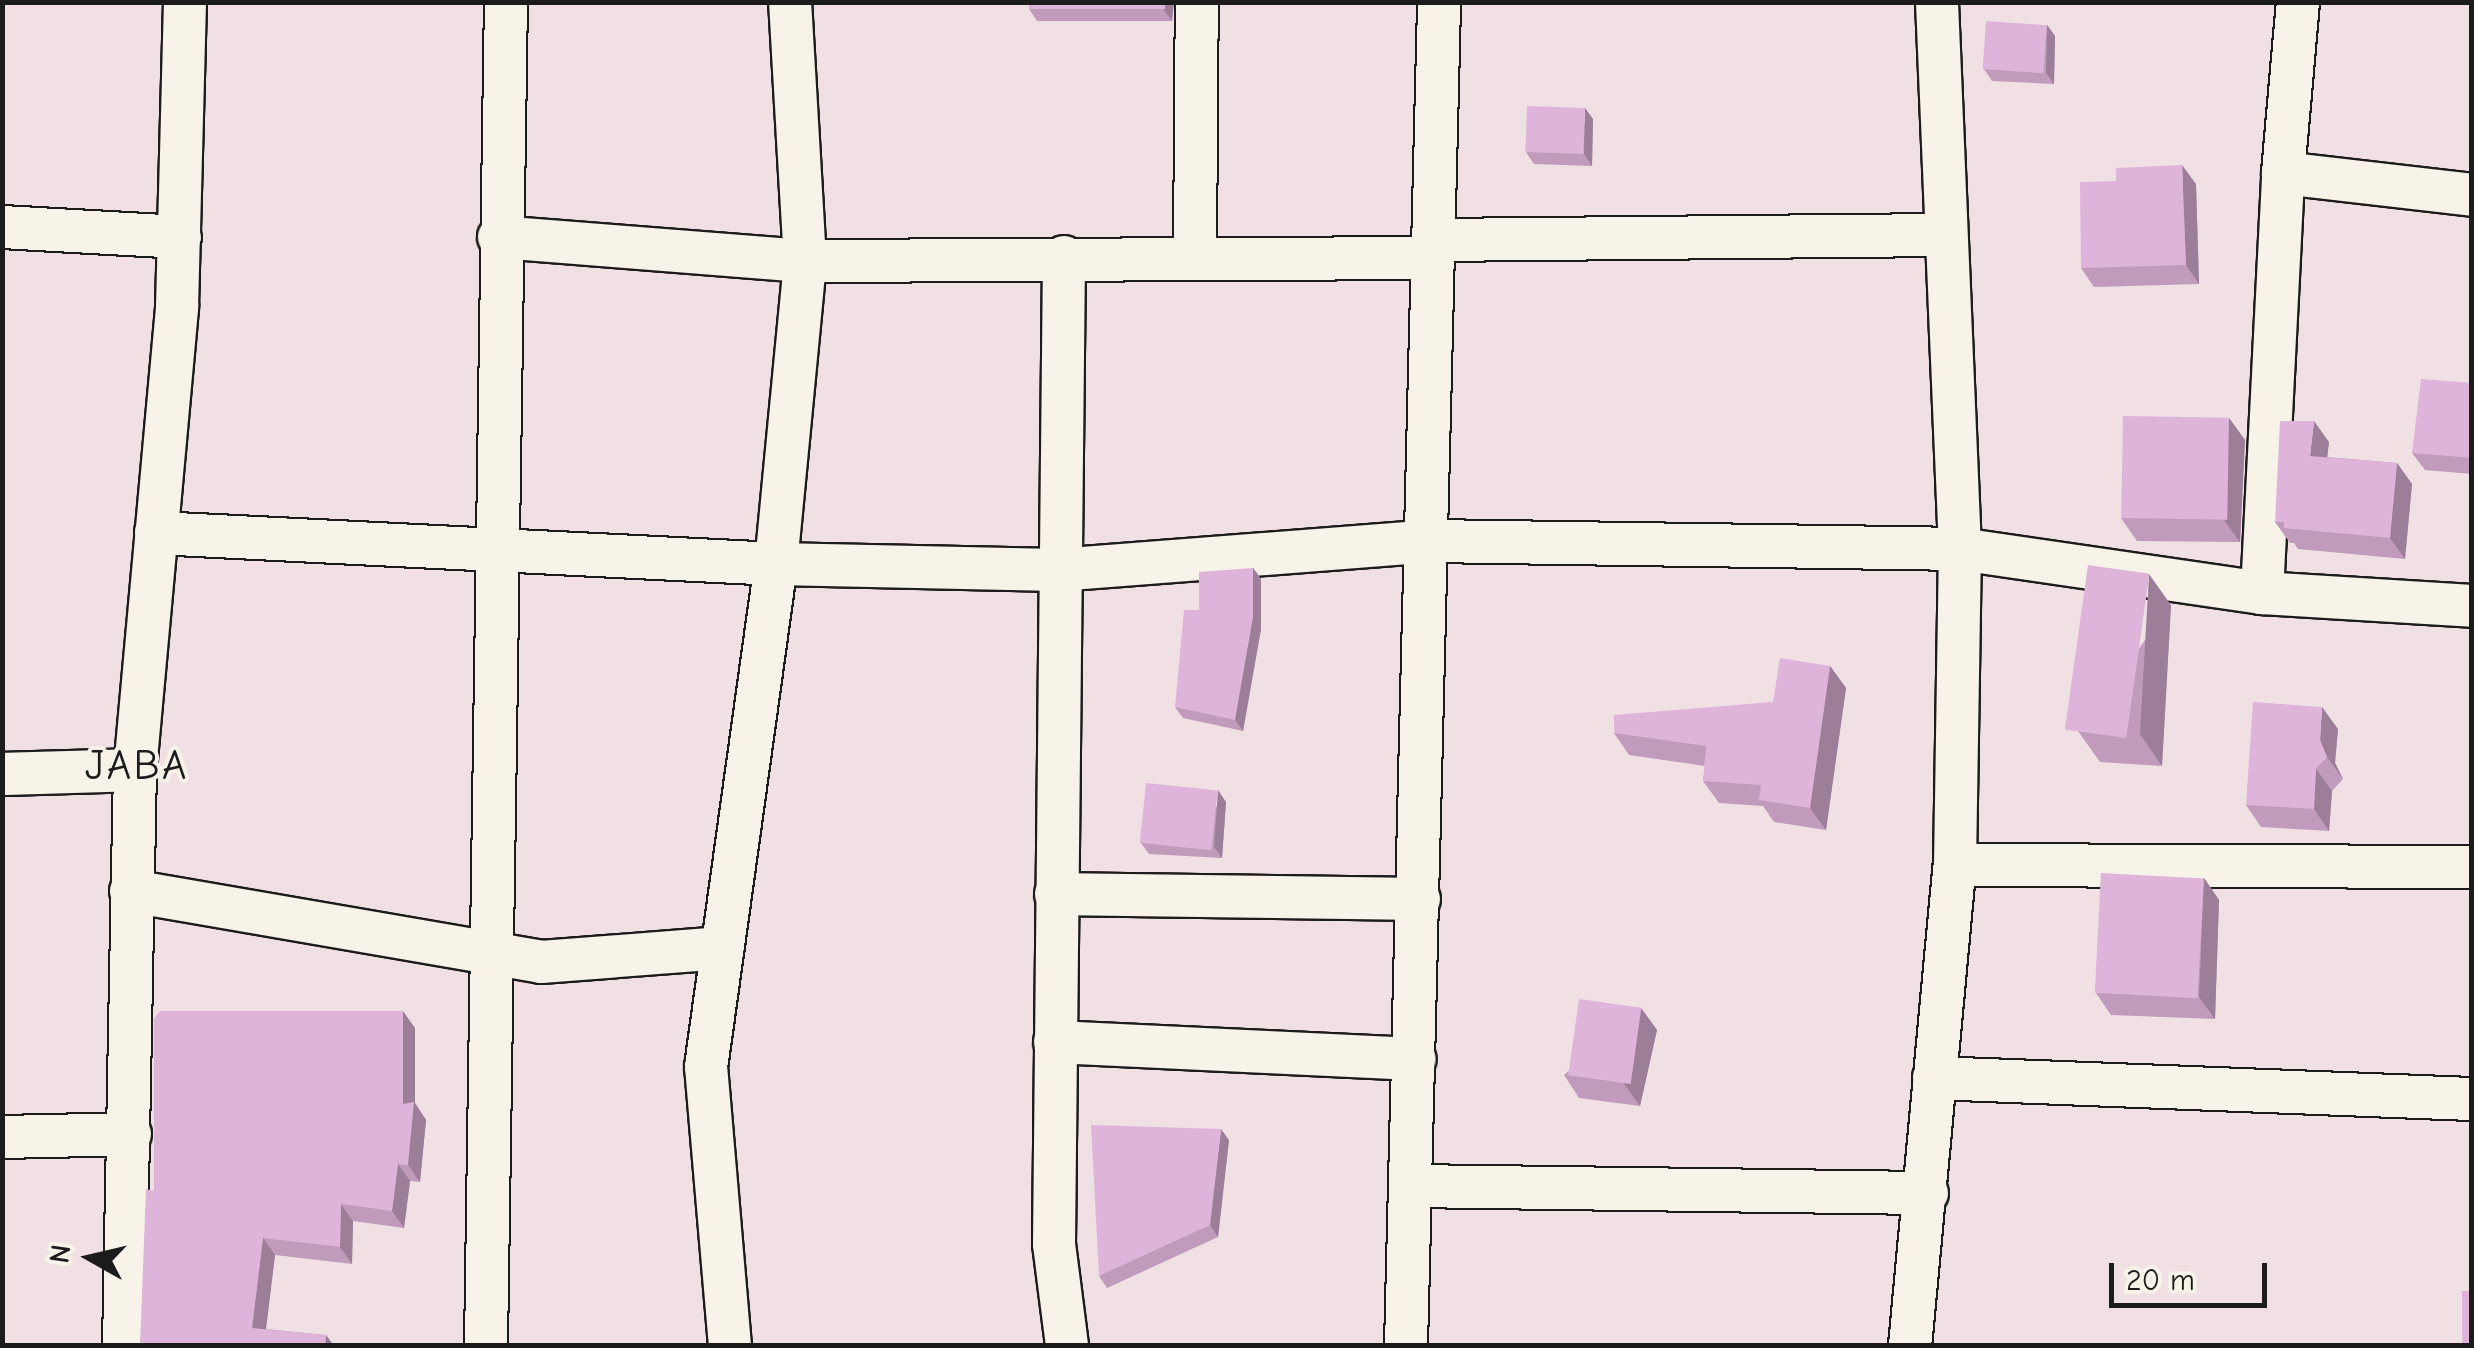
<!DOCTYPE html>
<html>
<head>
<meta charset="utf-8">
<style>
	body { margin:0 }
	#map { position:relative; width:2474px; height:1348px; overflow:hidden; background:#f0e0e4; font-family:"Comic Neue",sans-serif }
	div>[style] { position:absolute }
	.roads { filter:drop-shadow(2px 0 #1c1c1c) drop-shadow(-2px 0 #1c1c1c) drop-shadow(0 2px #1c1c1c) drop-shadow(0 -2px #1c1c1c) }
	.minor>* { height:42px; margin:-21px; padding:0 21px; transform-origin:21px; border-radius:21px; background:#f7f3e8 }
	.wall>* { inset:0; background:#c09bbb }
	.shaded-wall>* { inset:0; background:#9c7e99 }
	.building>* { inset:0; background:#dfb4da; transform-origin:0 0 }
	span { translate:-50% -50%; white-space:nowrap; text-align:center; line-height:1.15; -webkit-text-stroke:8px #f7f3e8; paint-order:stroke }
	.quarter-label { font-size:42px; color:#1c1c1c; letter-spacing:2.5px }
	.frame { position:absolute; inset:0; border:5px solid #1c1c1c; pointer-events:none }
	.north { position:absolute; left:40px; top:1208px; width:100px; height:100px; -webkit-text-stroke:8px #f7f3e8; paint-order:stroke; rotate:278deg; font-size:28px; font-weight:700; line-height:40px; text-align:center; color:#1c1c1c }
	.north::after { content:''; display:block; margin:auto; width:35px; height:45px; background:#1c1c1c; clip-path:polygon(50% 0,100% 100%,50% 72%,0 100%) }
	.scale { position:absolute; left:2109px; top:1263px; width:158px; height:45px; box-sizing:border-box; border:5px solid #1c1c1c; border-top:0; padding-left:12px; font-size:30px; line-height:35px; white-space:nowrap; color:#1c1c1c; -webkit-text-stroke:8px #f7f3e8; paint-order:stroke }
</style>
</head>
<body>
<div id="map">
	<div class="roads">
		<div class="minor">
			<div style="left:2283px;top:173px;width:172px;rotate:-85deg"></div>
			<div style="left:2px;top:227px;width:178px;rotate:3.2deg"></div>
			<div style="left:499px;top:237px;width:307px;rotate:4.5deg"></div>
			<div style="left:805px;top:261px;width:627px;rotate:-0.27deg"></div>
			<div style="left:1433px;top:240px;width:513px;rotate:-0.56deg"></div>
			<div style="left:1064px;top:257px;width:987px;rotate:90.58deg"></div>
			<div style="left:1054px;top:1244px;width:103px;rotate:82.7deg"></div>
			<div style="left:1195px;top:257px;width:255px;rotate:-89.6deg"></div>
			<div style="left:156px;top:533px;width:621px;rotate:2.86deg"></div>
			<div style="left:776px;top:564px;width:281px;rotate:1.2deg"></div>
			<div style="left:1057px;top:570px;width:374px;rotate:-4.4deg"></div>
			<div style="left:1430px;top:541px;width:530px;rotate:0.86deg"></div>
			<div style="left:1960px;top:549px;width:305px;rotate:8.3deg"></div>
			<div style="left:2262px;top:593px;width:210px;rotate:3.5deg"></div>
			<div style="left:2262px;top:593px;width:421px;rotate:-87.1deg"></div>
			<div style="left:2283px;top:173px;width:190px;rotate:6.6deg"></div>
			<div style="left:2px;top:774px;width:133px;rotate:-1.7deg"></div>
			<div style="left:1955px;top:865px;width:517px;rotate:0.22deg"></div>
			<div style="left:131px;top:891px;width:416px;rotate:9.8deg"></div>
			<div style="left:541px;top:962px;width:182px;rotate:-4.4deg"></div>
			<div style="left:1056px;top:894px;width:363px;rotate:0.8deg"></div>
			<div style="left:1055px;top:1042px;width:360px;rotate:2.7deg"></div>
			<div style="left:1934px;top:1078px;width:538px;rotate:2.24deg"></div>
			<div style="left:2px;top:1137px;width:128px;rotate:-1.3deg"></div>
			<div style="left:1410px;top:1186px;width:517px;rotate:0.78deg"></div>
			<div style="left:124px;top:1346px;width:576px;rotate:-88.91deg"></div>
			<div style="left:135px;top:770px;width:465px;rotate:-84.8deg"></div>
			<div style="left:177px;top:307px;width:305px;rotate:-88.5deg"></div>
			<div style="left:486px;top:1346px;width:1344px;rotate:-89.15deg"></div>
			<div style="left:730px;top:1346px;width:280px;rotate:-94.9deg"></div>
			<div style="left:706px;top:1067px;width:508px;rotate:-82.08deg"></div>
			<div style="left:776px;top:564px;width:304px;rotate:-84.5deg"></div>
			<div style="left:805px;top:261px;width:259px;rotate:-93.3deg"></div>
			<div style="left:1406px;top:1346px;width:1344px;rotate:-88.59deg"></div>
			<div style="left:1910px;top:1346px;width:483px;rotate:-84.7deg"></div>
			<div style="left:1955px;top:865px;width:316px;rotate:-89.1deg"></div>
			<div style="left:1960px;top:549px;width:547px;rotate:-92.41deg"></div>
		</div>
	</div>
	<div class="wall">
		<div style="clip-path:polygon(1174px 2px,1172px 21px,1037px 21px,1029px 9px)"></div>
		<div style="clip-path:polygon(2047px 25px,2055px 36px,2054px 84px,1992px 81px,1984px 69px)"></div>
		<div style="clip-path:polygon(1593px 119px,1592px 166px,1534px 164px,1526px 152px)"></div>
		<div style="clip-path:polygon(2196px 184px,2199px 284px,2094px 287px,2081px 268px)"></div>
		<div style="clip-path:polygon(2472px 383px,2472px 474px,2425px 470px,2412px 453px)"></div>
		<div style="clip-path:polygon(2229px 418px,2245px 440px,2240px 542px,2137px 541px,2121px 518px)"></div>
		<div style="clip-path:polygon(2329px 442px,2327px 457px,2397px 463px,2412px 484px,2405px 559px,2298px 549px,2294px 543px,2290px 543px,2275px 522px)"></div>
		<div style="clip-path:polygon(1253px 568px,1261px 579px,1261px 629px,1243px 731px,1183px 718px,1175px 707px,1199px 610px)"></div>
		<div style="clip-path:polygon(2171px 605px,2162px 766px,2100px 762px,2078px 731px)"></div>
		<div style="clip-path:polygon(1830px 666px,1846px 688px,1826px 830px,1774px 822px,1763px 806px,1719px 803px,1703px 781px,1705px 766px,1629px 755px,1614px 733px,1773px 702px)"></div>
		<div style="clip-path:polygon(2338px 729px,2335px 763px,2343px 779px,2332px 791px,2329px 831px,2261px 827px,2246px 805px)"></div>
		<div style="clip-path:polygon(1226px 802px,1222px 858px,1149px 854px,1141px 843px)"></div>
		<div style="clip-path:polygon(2204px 878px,2219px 900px,2215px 1019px,2111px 1015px,2096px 993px)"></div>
		<div style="clip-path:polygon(1641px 1008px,1657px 1030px,1640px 1106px,1579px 1098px,1564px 1075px)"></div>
		<div style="clip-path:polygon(415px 1028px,415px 1103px,426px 1120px,420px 1182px,410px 1181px,404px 1228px,353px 1221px,352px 1264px,275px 1255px,266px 1329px,326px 1335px,334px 1346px,140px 1346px,154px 1191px)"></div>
		<div style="clip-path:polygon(1229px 1140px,1218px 1237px,1107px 1288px,1099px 1276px)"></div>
	</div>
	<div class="shaded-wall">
		<div style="clip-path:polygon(1165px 2px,1174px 2px,1172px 21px,1164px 10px)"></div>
		<div style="clip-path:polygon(2047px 25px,2055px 36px,2054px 84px,2046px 73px)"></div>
		<div style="clip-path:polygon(1585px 108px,1593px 119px,1592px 166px,1584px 154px)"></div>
		<div style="clip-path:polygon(2182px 165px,2196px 184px,2199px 284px,2186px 265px)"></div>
		<div style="clip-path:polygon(2229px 418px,2245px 440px,2240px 542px,2224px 520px)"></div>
		<div style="clip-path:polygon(2314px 421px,2329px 442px,2325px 477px,2310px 456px)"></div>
		<div style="clip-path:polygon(2397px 463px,2412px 484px,2405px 559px,2390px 538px)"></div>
		<div style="clip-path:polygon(1253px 568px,1261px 579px,1261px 629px,1243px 731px,1235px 720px)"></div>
		<div style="clip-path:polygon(2149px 574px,2171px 605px,2162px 766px,2140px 734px)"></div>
		<div style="clip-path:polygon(1830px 666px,1846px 688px,1826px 830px,1810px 808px)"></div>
		<div style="clip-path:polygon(2322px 707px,2338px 729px,2335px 763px,2343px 779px,2327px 757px,2320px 740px)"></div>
		<div style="clip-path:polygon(2316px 769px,2332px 791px,2329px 831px,2314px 809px)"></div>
		<div style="clip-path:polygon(1218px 790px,1226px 802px,1222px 858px,1214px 847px)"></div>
		<div style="clip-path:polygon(2204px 878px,2219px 900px,2215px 1019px,2199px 997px)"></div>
		<div style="clip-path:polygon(1641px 1008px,1657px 1030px,1640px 1106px,1624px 1084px)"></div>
		<div style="clip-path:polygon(403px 1011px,415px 1028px,415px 1103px,426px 1120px,420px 1182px,408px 1165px,403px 1104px)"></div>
		<div style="clip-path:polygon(1221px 1129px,1229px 1140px,1218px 1237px,1210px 1225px)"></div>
		<div style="clip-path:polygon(398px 1164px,410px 1181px,404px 1228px,392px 1211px)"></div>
		<div style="clip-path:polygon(341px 1204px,353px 1221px,352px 1264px,340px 1247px)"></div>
		<div style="clip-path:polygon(263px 1238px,275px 1255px,264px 1345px,252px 1328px)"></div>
		<div style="clip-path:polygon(326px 1335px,334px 1346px,325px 1346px)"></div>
	</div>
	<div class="building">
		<div style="left:1029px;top:2px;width:136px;height:7px"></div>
		<div style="left:1986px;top:21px;width:61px;height:48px;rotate:4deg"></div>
		<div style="left:1527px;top:106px;width:58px;height:46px;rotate:2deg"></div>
		<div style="clip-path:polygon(2182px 165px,2186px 265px,2081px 268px,2080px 182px,2116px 181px,2116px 168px)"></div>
		<div style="clip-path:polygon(2421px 379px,2472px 383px,2472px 458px,2412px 453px)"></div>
		<div style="left:2123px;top:416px;width:106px;height:102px;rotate:1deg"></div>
		<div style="clip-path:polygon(2280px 421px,2314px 421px,2310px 456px,2397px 463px,2390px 538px,2284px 528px,2284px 522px,2275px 522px)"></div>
		<div style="left:2088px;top:565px;width:62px;height:166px;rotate:8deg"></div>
		<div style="clip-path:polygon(1253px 568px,1253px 617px,1235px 720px,1175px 707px,1184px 610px,1199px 610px,1199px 572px)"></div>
		<div style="clip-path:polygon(1780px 658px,1830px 666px,1810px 808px,1759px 800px,1761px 785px,1703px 781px,1706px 746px,1614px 733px,1614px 715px,1773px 702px)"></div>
		<div style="clip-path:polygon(2253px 702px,2322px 707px,2320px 740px,2327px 757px,2316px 769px,2314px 809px,2246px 805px)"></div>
		<div style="left:1146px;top:783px;width:72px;height:60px;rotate:6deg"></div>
		<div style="left:2101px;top:873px;width:103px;height:120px;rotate:3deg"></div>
		<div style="left:1579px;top:999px;width:63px;height:77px;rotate:8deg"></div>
		<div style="clip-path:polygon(160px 1011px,403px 1011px,403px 1104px,414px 1102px,408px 1165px,398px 1164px,392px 1211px,341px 1204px,340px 1247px,263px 1238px,252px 1328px,326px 1335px,325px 1346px,140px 1346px,146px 1189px,154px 1191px,154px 1019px)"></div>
		<div style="clip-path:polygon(1091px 1125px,1221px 1129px,1210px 1225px,1099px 1276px)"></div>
		<div style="left:2472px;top:1291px;width:55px;height:10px;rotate:90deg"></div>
	</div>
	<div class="quarter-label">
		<span style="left:137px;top:766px">JABA</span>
	</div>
	<div class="frame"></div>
	<div class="north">N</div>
	<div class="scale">20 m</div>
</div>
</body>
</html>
